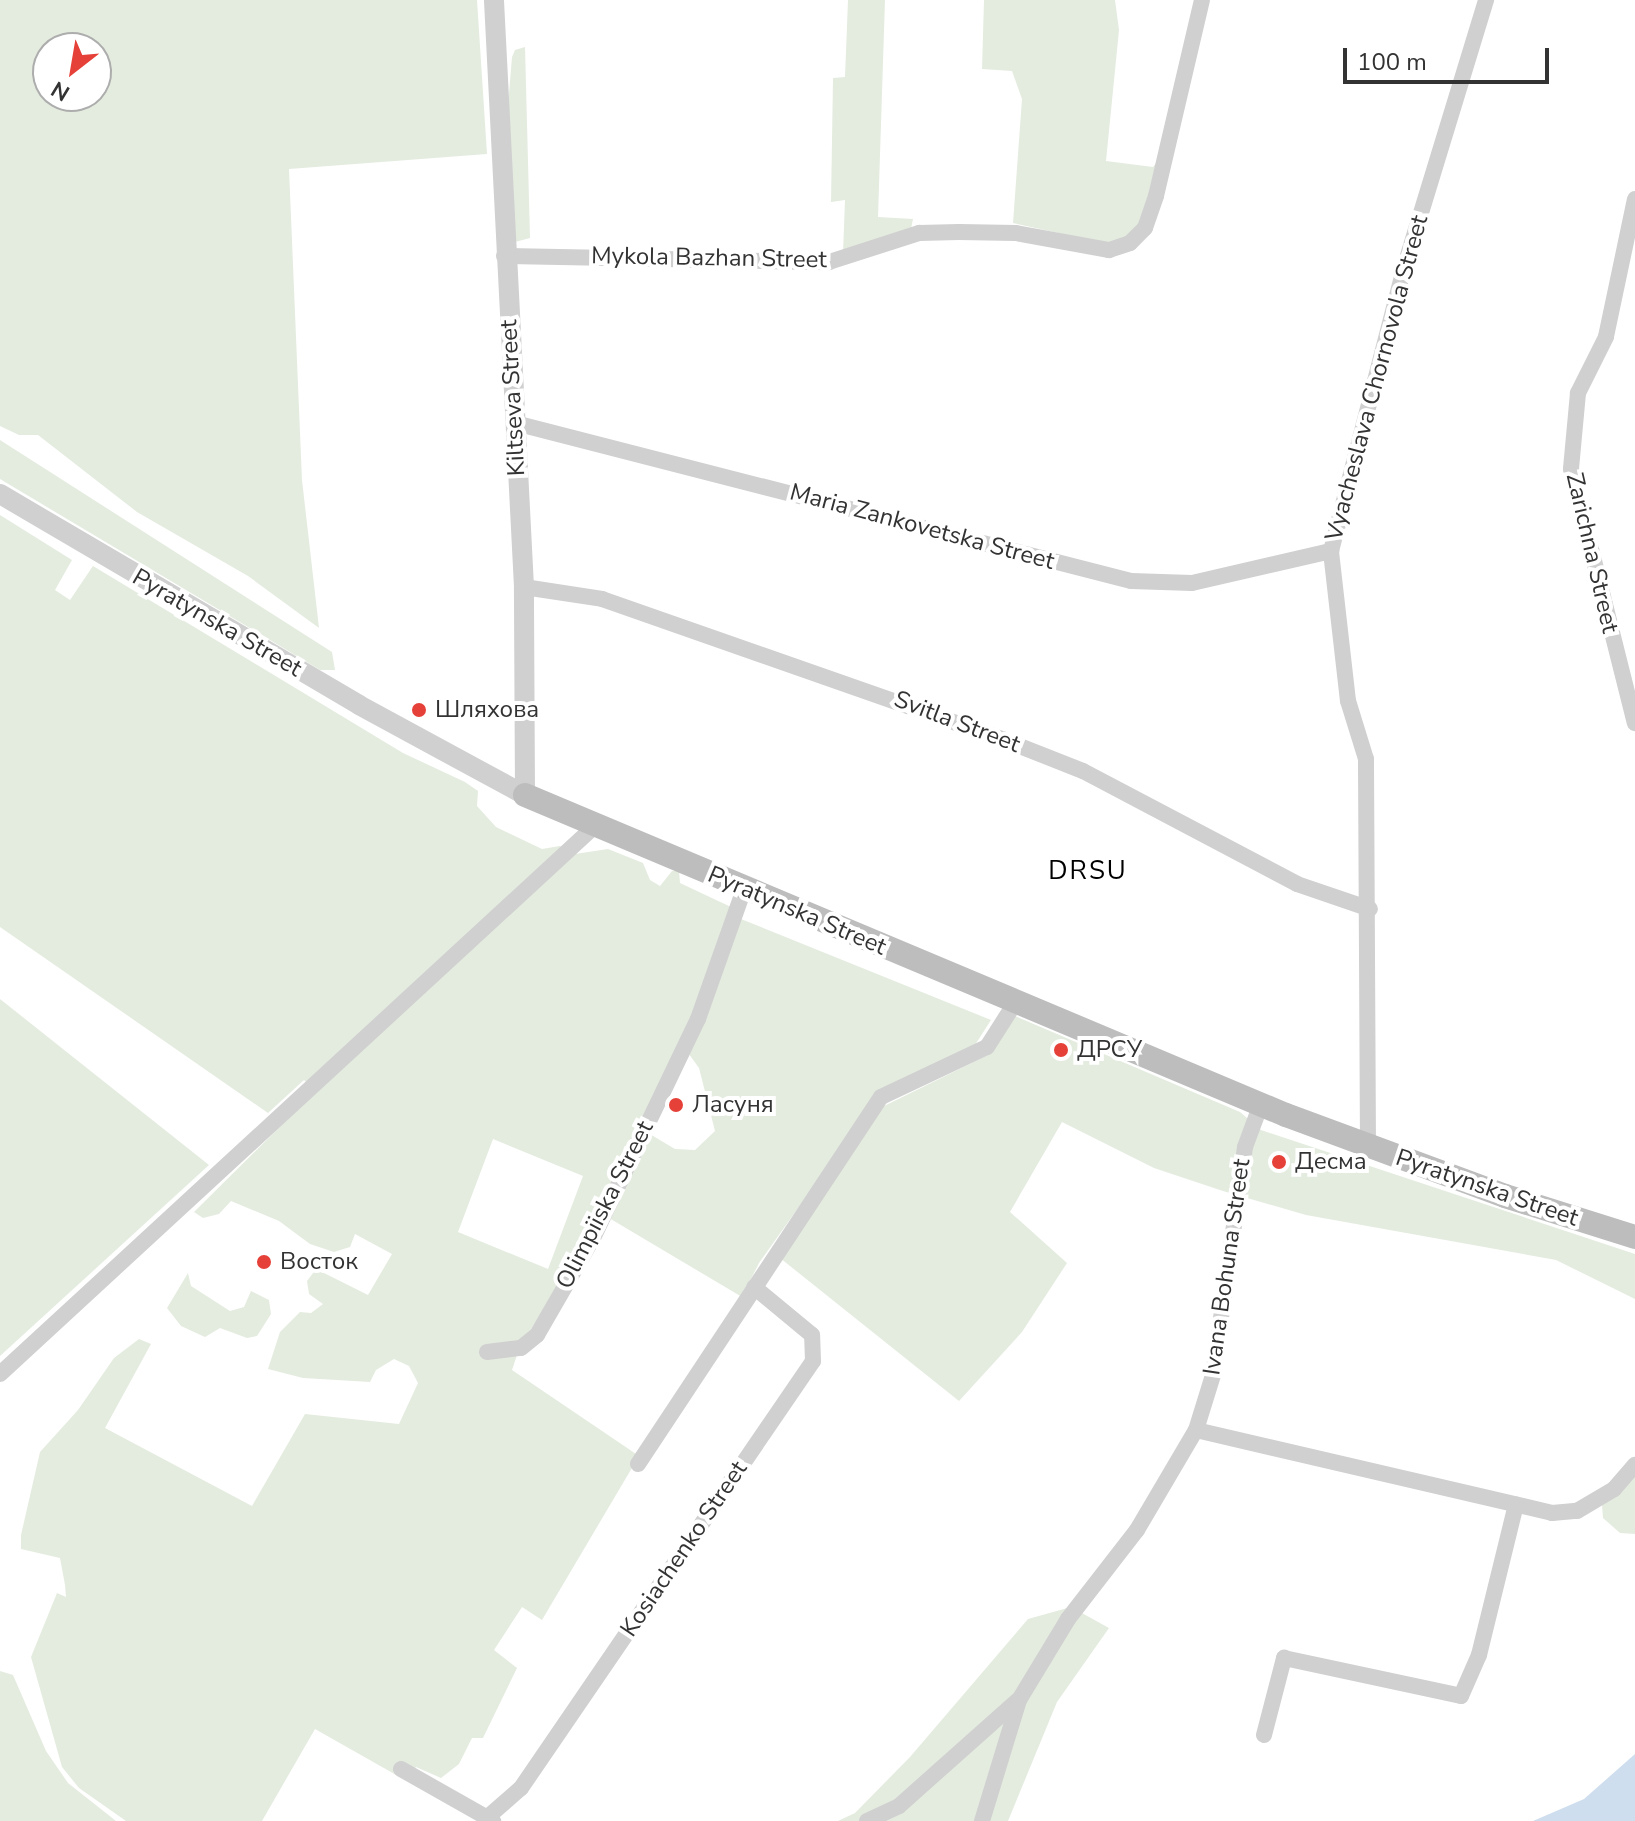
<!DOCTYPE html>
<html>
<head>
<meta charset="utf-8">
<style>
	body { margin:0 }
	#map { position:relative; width:1635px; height:1821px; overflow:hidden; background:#fff; font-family:"Nunito Sans",sans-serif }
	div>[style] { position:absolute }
	.green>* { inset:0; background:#e4ecdf }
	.water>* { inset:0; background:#cfdeee }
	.minor>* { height:16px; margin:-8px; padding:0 8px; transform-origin:8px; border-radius:8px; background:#d0d0d0 }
	.tertiary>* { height:20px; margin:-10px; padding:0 10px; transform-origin:10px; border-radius:10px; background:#d0d0d0 }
	.secondary>* { height:24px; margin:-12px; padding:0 12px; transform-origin:12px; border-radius:12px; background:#bdbdbd }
	.dots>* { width:22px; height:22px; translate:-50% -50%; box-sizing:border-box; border:4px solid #fff; border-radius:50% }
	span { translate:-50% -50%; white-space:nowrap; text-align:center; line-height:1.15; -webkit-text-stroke:8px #fff; paint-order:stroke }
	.street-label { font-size:24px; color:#333 }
	.poi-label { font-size:24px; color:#333 }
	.left { translate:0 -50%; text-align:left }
	.neighbourhood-label { font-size:26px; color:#000; letter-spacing:2px }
	.north { position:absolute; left:32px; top:32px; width:80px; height:80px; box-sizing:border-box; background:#fff; border:2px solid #adadad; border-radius:50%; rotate:211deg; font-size:22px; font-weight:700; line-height:32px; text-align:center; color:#333 }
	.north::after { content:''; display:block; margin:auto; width:28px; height:36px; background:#e64139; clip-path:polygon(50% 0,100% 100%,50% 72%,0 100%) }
	.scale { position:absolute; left:1343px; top:48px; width:206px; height:36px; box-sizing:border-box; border:4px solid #333; border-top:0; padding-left:10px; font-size:24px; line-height:28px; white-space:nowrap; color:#333; -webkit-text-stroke:6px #fff; paint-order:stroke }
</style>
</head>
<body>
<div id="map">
	<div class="green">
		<div style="clip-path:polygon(evenodd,0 0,477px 0,487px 154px,289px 169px,302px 480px,319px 628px,248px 576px,137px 512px,38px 435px,19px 435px,0 426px,0 0,48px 48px,96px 48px,96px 96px,48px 96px,48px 48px)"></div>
		<div style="clip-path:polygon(848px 0,885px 0,878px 217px,913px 219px,911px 229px,843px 253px,845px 200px,831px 202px,833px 78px,845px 77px)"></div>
		<div style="clip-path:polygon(984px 0,1115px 0,1119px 30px,1106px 161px,1153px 167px,1157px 162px,1140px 227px,1126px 239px,1109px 244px,1013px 223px,1022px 99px,1012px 71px,982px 69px)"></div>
		<div style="clip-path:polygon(525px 47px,530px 238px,515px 242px,507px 118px,512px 57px,515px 50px)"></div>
		<div style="clip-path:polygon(0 440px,332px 652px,335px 670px,320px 670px,0 479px)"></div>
		<div style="clip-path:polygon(evenodd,0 515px,72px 560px,55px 590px,70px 600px,93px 566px,403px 753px,465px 782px,478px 791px,477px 806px,496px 827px,542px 849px,560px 846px,575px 854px,608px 849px,643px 863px,650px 880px,660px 886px,672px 871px,679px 871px,680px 883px,731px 907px,714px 969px,591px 1237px,520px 1346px,512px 1370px,639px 1456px,542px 1620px,522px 1607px,494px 1650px,517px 1668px,483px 1738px,472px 1738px,459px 1764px,441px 1778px,416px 1767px,405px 1780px,315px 1729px,262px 1821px,126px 1821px,79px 1788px,62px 1767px,31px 1657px,57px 1593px,66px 1597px,65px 1585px,60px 1558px,21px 1549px,21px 1535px,40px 1452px,78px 1410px,114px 1358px,139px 1339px,151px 1344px,105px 1428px,252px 1506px,305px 1414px,399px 1424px,418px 1383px,409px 1366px,394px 1359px,376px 1370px,370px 1382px,303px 1378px,268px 1369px,280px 1332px,300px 1312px,311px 1313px,323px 1304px,309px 1294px,307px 1281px,316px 1269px,368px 1295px,392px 1254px,355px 1234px,350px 1247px,334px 1252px,310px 1244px,279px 1221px,231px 1201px,219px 1214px,203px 1218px,194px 1212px,316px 1091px,304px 1080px,268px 1113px,0 927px,0 515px,493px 1139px,583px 1176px,548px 1269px,458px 1232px,493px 1139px)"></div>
		<div style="clip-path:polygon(741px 919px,991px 1020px,975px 1045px,882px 1090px,759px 1263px,742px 1297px,609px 1218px,648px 1133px,675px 1149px,695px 1150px,715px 1131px,699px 1068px,686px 1050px)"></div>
		<div style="clip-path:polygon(0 999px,209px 1165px,0 1356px)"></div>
		<div style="clip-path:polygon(1015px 1016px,1240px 1112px,1261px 1130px,1635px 1254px,1635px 1299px,1556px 1260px,1306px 1215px,1223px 1191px,1154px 1168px,1062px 1122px,1010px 1212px,1067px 1263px,1022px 1332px,959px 1401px,780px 1258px,880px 1108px,988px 1055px)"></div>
		<div style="clip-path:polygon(188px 1273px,191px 1286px,230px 1311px,244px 1307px,251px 1291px,269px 1300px,271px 1314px,257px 1336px,247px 1338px,220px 1328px,205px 1337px,181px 1326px,167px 1308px)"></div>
		<div style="clip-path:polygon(1635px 1474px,1635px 1534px,1620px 1533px,1603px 1518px,1602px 1505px)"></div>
		<div style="clip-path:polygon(1071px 1607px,1109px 1628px,1057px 1702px,1008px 1821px,838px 1821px,855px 1813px,910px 1757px,1028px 1619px)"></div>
		<div style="clip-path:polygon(0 1671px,13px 1675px,46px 1751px,68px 1783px,116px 1821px,0 1821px)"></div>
	</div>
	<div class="water">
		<div style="clip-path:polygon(1635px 1754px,1635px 1821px,1533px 1821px,1584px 1799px)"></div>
	</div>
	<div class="minor">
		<div style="left:1635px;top:199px;width:141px;rotate:101.9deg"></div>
		<div style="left:1606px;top:337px;width:63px;rotate:116.6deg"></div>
		<div style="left:1578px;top:393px;width:76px;rotate:95.3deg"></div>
		<div style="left:1571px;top:469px;width:262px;rotate:75.9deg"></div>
		<div style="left:504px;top:256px;width:325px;rotate:1.1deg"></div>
		<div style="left:829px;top:262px;width:95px;rotate:-17.9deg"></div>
		<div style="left:919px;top:233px;width:40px;rotate:-1.4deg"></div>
		<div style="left:959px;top:232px;width:57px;rotate:1deg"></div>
		<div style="left:1016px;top:233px;width:95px;rotate:10.4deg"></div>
		<div style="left:1109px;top:250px;width:22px;rotate:-18deg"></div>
		<div style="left:1130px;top:243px;width:21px;rotate:-45deg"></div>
		<div style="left:1145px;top:228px;width:34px;rotate:-71deg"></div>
		<div style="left:1156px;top:196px;width:201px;rotate:-76.8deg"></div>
		<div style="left:515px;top:423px;width:636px;rotate:14.39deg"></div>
		<div style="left:1131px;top:581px;width:61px;rotate:1.9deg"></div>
		<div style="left:1192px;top:583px;width:143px;rotate:-13deg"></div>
		<div style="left:524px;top:587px;width:79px;rotate:8.7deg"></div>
		<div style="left:602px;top:599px;width:424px;rotate:19.3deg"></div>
		<div style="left:1002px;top:739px;width:87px;rotate:21.6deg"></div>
		<div style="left:1083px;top:771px;width:242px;rotate:27.8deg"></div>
		<div style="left:1297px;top:884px;width:77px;rotate:18.9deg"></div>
		<div style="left:1368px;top:1146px;width:387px;rotate:-90.3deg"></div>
		<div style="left:1366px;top:759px;width:61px;rotate:-107.2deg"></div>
		<div style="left:1348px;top:701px;width:151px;rotate:-96.5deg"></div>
		<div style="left:1331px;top:551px;width:299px;rotate:-75.5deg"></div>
		<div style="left:1406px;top:262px;width:274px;rotate:-73deg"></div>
		<div style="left:487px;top:1352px;width:34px;rotate:-7deg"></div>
		<div style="left:521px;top:1348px;width:21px;rotate:-39deg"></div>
		<div style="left:537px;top:1335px;width:112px;rotate:-60deg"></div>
		<div style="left:593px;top:1238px;width:243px;rotate:-64.4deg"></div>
		<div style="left:698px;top:1019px;width:138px;rotate:-70.5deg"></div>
		<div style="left:0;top:1374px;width:810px;rotate:-42.65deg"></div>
		<div style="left:1196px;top:1430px;width:366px;rotate:13.1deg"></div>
		<div style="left:1552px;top:1513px;width:25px;rotate:-5deg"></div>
		<div style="left:1577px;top:1511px;width:43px;rotate:-30.7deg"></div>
		<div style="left:1614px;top:1489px;width:32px;rotate:-49deg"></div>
		<div style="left:638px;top:1464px;width:440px;rotate:-56.5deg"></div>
		<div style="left:881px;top:1097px;width:117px;rotate:-25.3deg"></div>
		<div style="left:987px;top:1047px;width:52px;rotate:-57.5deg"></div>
		<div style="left:1264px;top:1735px;width:80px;rotate:-75.4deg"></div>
		<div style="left:1284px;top:1658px;width:181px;rotate:12.1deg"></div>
		<div style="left:1461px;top:1696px;width:45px;rotate:-66.3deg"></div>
		<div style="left:1479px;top:1655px;width:155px;rotate:-76.2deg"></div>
		<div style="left:401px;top:1769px;width:106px;rotate:29.5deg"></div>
		<div style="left:490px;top:1815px;width:41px;rotate:-41.1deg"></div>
		<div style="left:521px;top:1788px;width:517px;rotate:-55.63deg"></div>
		<div style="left:813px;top:1361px;width:26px;rotate:-92deg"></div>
		<div style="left:812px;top:1335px;width:75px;rotate:-140.4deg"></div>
		<div style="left:867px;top:1821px;width:35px;rotate:-25deg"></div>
		<div style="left:899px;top:1806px;width:158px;rotate:-41.7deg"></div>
		<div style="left:982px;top:1821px;width:127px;rotate:-73deg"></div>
		<div style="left:1019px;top:1700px;width:95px;rotate:-58.8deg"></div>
		<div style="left:1068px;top:1619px;width:113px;rotate:-52.2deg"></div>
		<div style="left:1137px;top:1530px;width:116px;rotate:-59.5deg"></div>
		<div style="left:1196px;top:1430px;width:58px;rotate:-72.8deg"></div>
		<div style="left:1213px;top:1375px;width:230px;rotate:-82deg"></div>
		<div style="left:1245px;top:1147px;width:46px;rotate:-69.6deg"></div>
	</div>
	<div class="tertiary">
		<div style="left:0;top:494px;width:416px;rotate:30.4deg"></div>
		<div style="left:359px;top:705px;width:189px;rotate:28.5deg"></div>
		<div style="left:525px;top:795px;width:208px;rotate:-90.3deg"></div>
		<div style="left:524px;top:587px;width:588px;rotate:-92.93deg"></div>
	</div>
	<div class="secondary">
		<div style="left:525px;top:795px;width:826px;rotate:22.81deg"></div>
		<div style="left:1286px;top:1115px;width:233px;rotate:20.3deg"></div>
		<div style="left:1505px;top:1196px;width:136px;rotate:17.5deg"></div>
	</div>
	<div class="dots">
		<div style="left:419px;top:710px;background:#e64139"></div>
		<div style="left:1061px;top:1050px;background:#e64139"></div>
		<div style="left:676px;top:1105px;background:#e64139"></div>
		<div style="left:1279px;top:1162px;background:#e64139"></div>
		<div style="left:264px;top:1262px;background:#e64139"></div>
	</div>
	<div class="street-label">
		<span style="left:709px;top:258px;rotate:1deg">Mykola Bazhan Street</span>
		<span style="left:1377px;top:378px;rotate:-75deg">Vyacheslava Chornovola Street</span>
		<span style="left:513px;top:398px;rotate:-93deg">Kiltseva Street</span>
		<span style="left:922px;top:527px;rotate:15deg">Maria Zankovetska Street</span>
		<span style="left:1592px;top:553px;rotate:77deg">Zarichna Street</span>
		<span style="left:217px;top:623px;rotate:30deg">Pyratynska Street</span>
		<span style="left:957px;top:722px;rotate:21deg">Svitla Street</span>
		<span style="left:797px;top:911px;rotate:23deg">Pyratynska Street</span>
		<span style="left:1487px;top:1188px;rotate:19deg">Pyratynska Street</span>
		<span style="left:605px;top:1205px;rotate:-63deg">Olimpiiska Street</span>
		<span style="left:1227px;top:1267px;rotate:-82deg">Ivana Bohuna Street</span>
		<span style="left:684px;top:1549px;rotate:-56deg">Kosiachenko Street</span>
	</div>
	<div class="poi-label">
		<span class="left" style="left:435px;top:710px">Шляхова</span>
		<span class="left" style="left:1077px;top:1050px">ДРСУ</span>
		<span class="left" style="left:692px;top:1105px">Ласуня</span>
		<span class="left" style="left:1295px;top:1162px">Десма</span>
		<span class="left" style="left:280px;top:1262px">Восток</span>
	</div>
	<div class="neighbourhood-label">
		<span style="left:1088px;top:871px">DRSU</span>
	</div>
	<div class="north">N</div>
	<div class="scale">100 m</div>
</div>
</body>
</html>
